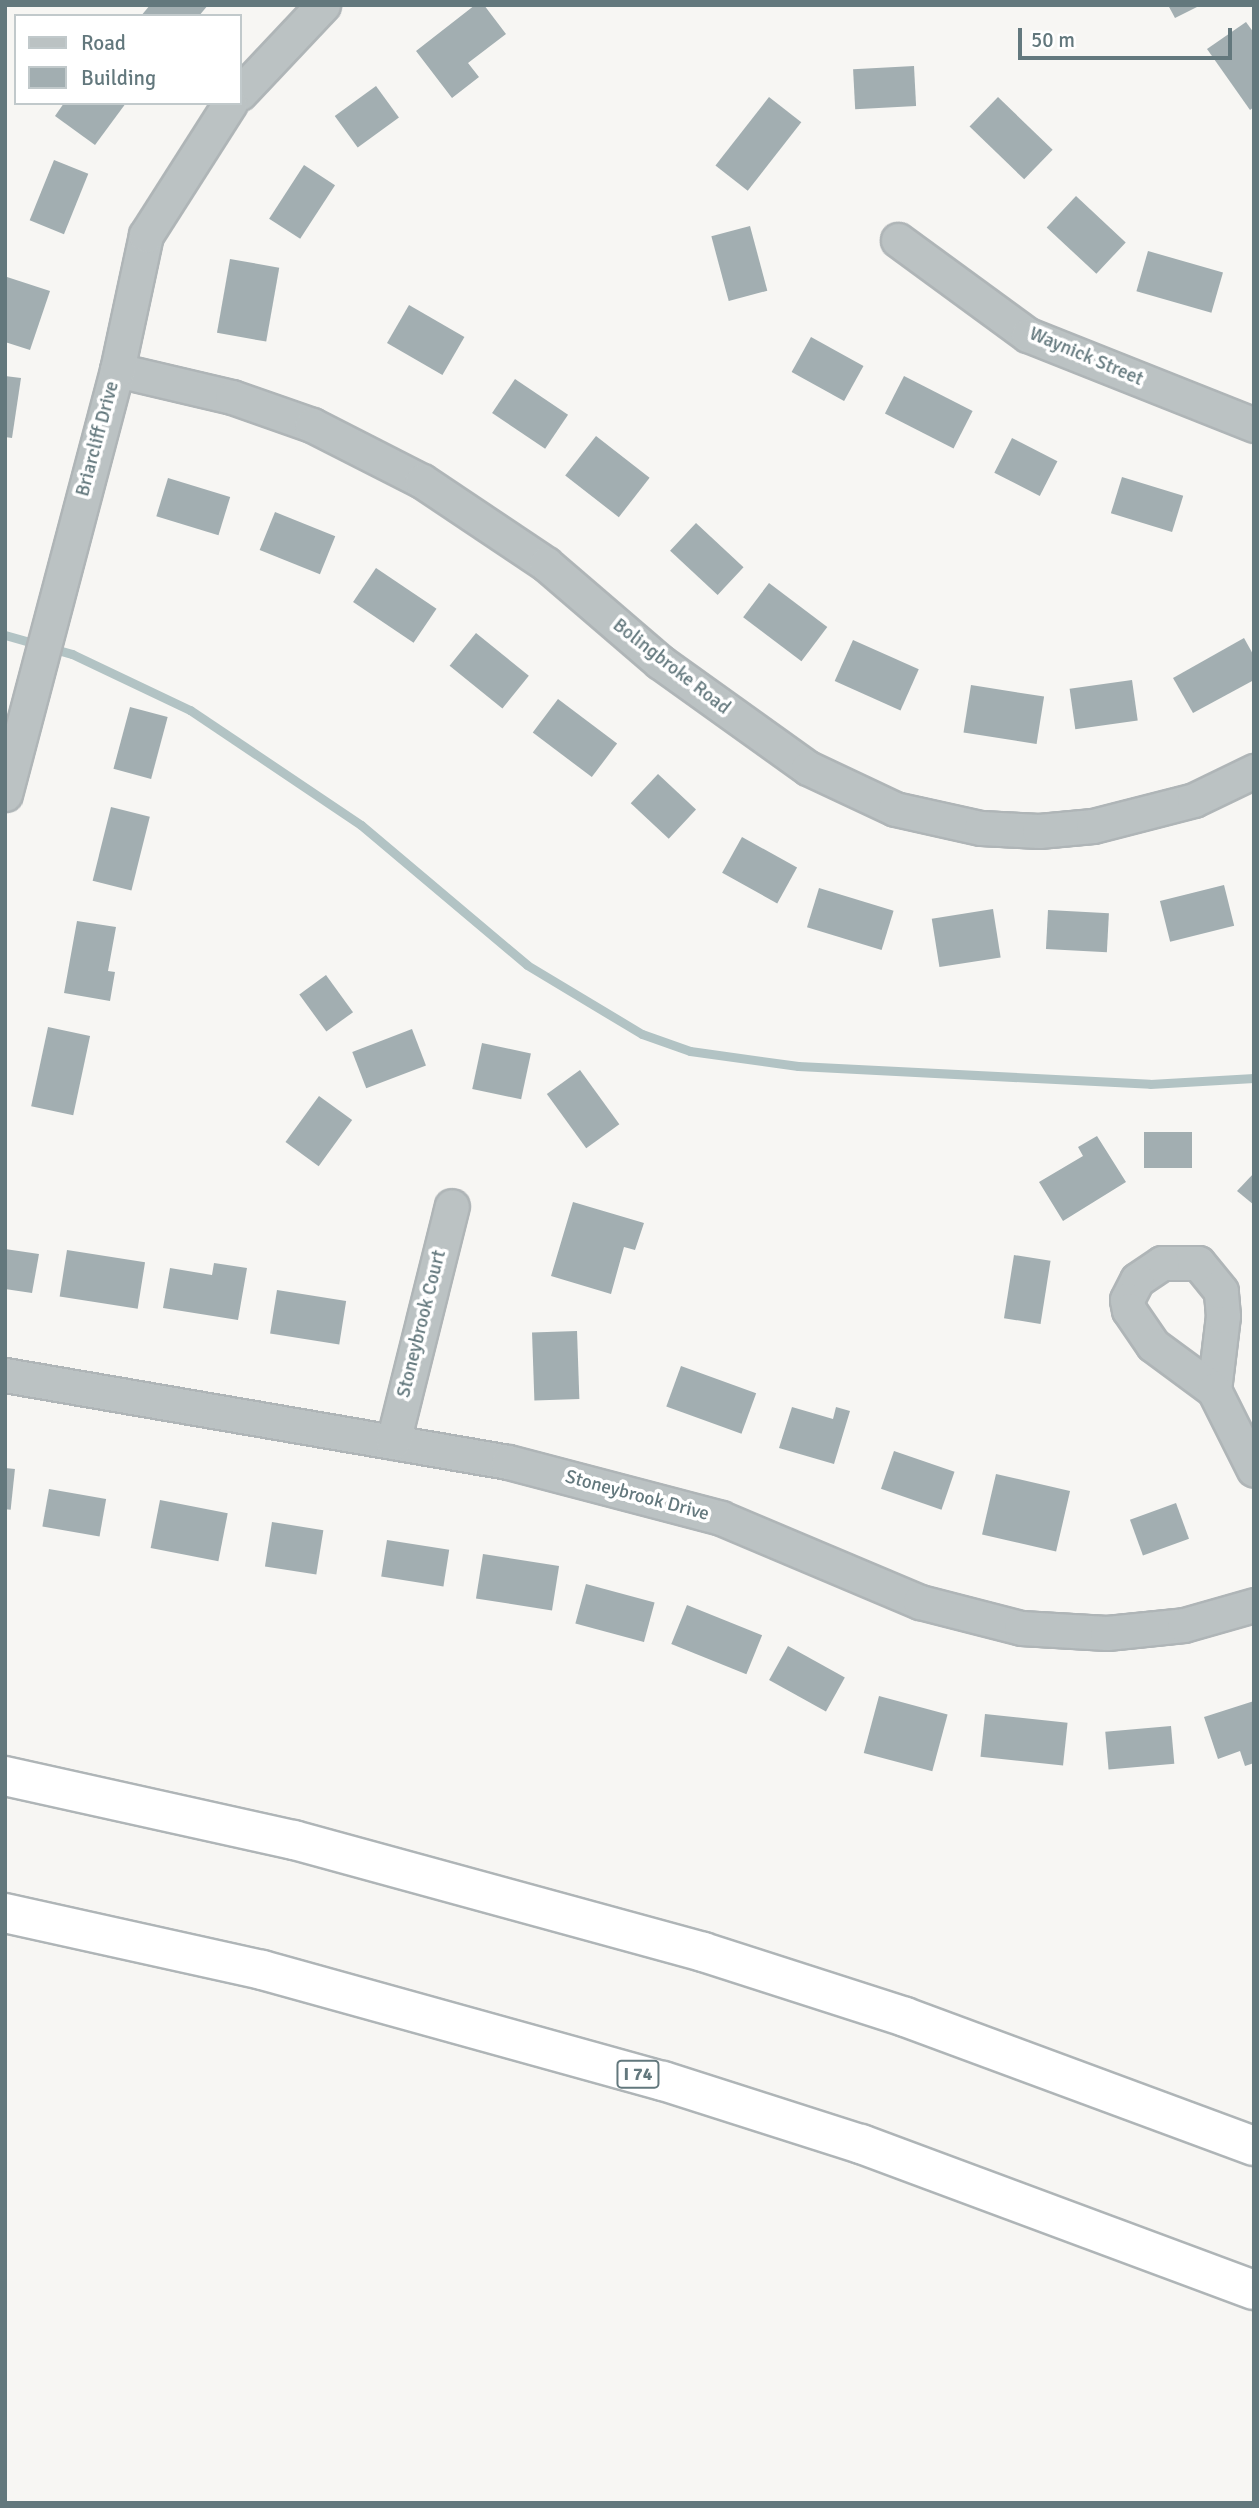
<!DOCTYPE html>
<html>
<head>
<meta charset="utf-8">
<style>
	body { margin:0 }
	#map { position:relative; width:1259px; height:2508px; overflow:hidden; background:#f7f6f3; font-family:Signika,sans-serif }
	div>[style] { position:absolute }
	.stream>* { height:9px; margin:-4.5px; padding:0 4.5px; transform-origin:4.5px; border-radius:4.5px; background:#b2c3c4 }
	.building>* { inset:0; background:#a2aeb1; transform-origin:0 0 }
	.roads { filter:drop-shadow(2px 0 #afb5b7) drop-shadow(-2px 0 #afb5b7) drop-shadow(0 2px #afb5b7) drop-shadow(0 -2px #afb5b7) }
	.minor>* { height:33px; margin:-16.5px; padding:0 16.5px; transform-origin:16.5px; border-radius:16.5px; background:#bbc2c3 }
	.motorway>* { height:38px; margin:-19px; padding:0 19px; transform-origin:19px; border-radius:19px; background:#fff }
	span { translate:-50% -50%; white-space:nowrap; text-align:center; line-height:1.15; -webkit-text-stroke:7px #fff; paint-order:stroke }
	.shield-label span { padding:2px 5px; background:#fff; border:2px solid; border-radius:5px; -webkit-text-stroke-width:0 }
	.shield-label { font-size:18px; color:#63787d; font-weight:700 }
	.street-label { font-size:19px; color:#63787d }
	.frame { position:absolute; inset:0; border:7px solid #63787d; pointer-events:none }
	.legend { position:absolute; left:14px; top:14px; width:228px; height:91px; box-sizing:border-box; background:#fff; border:2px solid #c1c9cb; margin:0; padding:9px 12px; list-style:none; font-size:21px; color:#63787d }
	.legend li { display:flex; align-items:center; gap:14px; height:35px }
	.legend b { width:35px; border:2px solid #c1c9cb }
	.scale { position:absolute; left:1018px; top:28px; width:214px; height:32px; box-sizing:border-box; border:4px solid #63787d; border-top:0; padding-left:9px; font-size:21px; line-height:24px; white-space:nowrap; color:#63787d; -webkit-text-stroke:5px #fff; paint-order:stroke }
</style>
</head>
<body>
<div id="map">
	<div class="stream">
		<div style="left:5px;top:635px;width:70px;rotate:15.8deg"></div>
		<div style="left:72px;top:654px;width:131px;rotate:25.4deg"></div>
		<div style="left:190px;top:710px;width:206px;rotate:33.9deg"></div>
		<div style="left:361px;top:825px;width:217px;rotate:40.1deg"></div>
		<div style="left:527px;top:965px;width:134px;rotate:31deg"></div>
		<div style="left:642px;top:1034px;width:51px;rotate:19.5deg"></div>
		<div style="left:690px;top:1051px;width:109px;rotate:7.9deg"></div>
		<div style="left:798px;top:1066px;width:352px;rotate:2.9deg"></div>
		<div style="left:1150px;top:1084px;width:104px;rotate:-3.3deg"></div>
	</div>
	<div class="building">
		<div style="clip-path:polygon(150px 5px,208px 5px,199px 16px,141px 16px)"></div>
		<div style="clip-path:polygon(475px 5px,484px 5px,506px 34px,468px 63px,479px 77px,452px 98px,416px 51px)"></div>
		<div style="clip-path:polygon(1168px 5px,1201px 5px,1175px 18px)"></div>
		<div style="clip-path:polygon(1246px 22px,1254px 33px,1254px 107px,1250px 110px,1207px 49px)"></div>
		<div style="left:914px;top:66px;width:40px;height:61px;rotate:87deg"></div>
		<div style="left:376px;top:86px;width:39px;height:51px;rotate:54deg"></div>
		<div style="left:769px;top:97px;width:41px;height:87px;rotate:38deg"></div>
		<div style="left:998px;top:97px;width:76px;height:41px;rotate:44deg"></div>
		<div style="clip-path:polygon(64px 103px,126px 103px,95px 145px,55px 116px)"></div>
		<div style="left:54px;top:160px;width:37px;height:65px;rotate:22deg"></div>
		<div style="left:304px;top:165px;width:37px;height:64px;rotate:33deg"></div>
		<div style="left:1076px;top:196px;width:68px;height:43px;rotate:43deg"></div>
		<div style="left:750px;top:226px;width:67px;height:40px;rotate:75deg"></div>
		<div style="left:1148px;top:251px;width:78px;height:42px;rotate:16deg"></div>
		<div style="left:230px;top:259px;width:50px;height:75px;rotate:10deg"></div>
		<div style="clip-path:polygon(7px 277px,50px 291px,30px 350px,5px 342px)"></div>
		<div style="left:409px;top:305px;width:64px;height:44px;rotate:30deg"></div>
		<div style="left:811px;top:337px;width:60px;height:40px;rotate:29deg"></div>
		<div style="clip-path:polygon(5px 376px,21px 378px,12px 438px,5px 437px)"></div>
		<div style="left:904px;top:376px;width:77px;height:42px;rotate:27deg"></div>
		<div style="left:515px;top:379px;width:64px;height:41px;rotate:34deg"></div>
		<div style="left:596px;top:436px;width:68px;height:50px;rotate:38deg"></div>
		<div style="left:1012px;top:438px;width:51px;height:39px;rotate:27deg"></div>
		<div style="left:1122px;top:477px;width:64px;height:38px;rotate:17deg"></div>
		<div style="left:168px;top:478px;width:65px;height:40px;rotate:17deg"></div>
		<div style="left:275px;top:512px;width:65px;height:41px;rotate:22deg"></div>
		<div style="left:696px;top:523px;width:65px;height:38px;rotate:43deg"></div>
		<div style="left:376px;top:568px;width:73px;height:41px;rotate:34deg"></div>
		<div style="left:769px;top:583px;width:73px;height:43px;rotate:37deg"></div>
		<div style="left:476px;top:633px;width:68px;height:42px;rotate:39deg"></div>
		<div style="clip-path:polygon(1244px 638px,1254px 656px,1254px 680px,1193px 713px,1173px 678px)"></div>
		<div style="left:853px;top:640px;width:72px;height:45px;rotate:24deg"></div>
		<div style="left:1132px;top:680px;width:41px;height:63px;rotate:82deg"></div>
		<div style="left:971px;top:685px;width:74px;height:48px;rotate:9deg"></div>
		<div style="left:558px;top:699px;width:74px;height:42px;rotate:37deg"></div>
		<div style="left:130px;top:707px;width:39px;height:64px;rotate:15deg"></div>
		<div style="left:658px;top:774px;width:52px;height:40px;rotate:43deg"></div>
		<div style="left:111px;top:807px;width:40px;height:76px;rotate:14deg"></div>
		<div style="left:742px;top:837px;width:63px;height:41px;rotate:29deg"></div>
		<div style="left:1224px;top:885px;width:42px;height:66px;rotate:76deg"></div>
		<div style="left:819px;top:888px;width:78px;height:41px;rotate:17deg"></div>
		<div style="left:993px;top:909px;width:49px;height:62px;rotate:81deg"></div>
		<div style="left:1048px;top:910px;width:61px;height:39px;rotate:3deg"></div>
		<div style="clip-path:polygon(77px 921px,116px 927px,108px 971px,115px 972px,110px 1001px,64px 993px)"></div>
		<div style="left:326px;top:975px;width:46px;height:33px;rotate:54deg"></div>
		<div style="left:48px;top:1027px;width:43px;height:81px;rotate:12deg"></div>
		<div style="left:412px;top:1029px;width:39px;height:64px;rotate:69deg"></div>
		<div style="left:482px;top:1043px;width:50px;height:47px;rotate:12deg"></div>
		<div style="left:580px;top:1070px;width:67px;height:41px;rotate:54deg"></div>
		<div style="left:319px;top:1096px;width:41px;height:57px;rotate:36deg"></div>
		<div style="left:1144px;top:1132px;width:48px;height:36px"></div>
		<div style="clip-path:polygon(1097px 1136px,1126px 1182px,1063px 1221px,1039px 1182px,1083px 1156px,1078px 1147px)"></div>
		<div style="clip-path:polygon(1254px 1173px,1254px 1205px,1237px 1191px)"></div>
		<div style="clip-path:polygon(573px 1202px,644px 1223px,635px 1250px,624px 1247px,611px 1294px,551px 1276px)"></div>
		<div style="clip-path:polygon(5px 1249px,39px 1254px,32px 1293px,5px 1289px)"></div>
		<div style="left:67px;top:1250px;width:79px;height:47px;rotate:9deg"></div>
		<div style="left:1014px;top:1255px;width:37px;height:64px;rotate:9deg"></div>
		<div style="clip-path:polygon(214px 1263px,247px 1268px,238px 1320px,163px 1308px,170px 1268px,212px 1275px)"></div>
		<div style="left:277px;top:1290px;width:70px;height:44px;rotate:9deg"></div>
		<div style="left:577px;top:1331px;width:68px;height:45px;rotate:88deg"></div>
		<div style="left:681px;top:1366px;width:80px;height:43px;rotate:20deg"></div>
		<div style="clip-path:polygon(792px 1407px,833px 1419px,836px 1407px,850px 1411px,834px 1464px,779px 1448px)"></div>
		<div style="left:894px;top:1451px;width:64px;height:40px;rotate:19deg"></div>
		<div style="left:5px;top:1468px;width:10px;height:41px;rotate:6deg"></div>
		<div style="left:996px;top:1474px;width:76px;height:62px;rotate:13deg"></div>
		<div style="left:49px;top:1489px;width:58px;height:38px;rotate:10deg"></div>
		<div style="left:160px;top:1500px;width:69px;height:49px;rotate:11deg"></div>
		<div style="left:1176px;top:1503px;width:38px;height:49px;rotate:70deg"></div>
		<div style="left:272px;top:1522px;width:52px;height:45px;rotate:9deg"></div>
		<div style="left:387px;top:1540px;width:63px;height:37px;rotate:9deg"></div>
		<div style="left:483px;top:1554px;width:77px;height:45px;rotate:9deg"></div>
		<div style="left:586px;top:1584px;width:71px;height:41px;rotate:15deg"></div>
		<div style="left:687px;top:1605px;width:81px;height:42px;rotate:22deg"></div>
		<div style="left:788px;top:1646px;width:65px;height:39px;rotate:29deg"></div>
		<div style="left:879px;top:1696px;width:71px;height:59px;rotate:15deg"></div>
		<div style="clip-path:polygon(1254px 1701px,1254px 1763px,1245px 1766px,1240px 1751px,1218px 1759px,1204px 1717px)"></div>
		<div style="left:985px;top:1714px;width:83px;height:43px;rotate:6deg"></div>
		<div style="left:1171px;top:1726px;width:38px;height:66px;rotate:85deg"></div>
	</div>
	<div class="roads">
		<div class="minor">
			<div style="left:240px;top:93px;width:121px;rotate:-46.7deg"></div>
			<div style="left:898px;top:240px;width:161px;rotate:36.2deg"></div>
			<div style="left:1028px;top:335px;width:243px;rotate:21.7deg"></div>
			<div style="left:117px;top:370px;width:118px;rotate:13.2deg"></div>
			<div style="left:232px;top:397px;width:85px;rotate:19.3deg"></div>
			<div style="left:312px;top:425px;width:123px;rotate:27deg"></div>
			<div style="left:422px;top:481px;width:149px;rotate:33.8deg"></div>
			<div style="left:546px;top:564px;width:150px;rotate:40.7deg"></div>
			<div style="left:660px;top:662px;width:182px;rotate:35.6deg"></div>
			<div style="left:808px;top:768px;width:96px;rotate:25.2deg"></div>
			<div style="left:895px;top:809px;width:88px;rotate:12.5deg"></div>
			<div style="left:981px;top:828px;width:58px;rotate:3deg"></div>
			<div style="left:1039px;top:831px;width:54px;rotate:-5.3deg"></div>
			<div style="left:1093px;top:826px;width:104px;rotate:-14.4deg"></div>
			<div style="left:1194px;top:800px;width:67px;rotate:-25.8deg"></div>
			<div style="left:5px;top:794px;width:439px;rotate:-75.2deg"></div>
			<div style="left:117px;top:370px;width:138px;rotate:-77.9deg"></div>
			<div style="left:146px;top:235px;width:156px;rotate:-57.5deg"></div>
			<div style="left:5px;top:1375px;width:510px;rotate:9.81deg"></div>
			<div style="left:508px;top:1462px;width:220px;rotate:14.7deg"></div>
			<div style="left:721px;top:1518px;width:216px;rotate:22.9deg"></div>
			<div style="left:920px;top:1602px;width:104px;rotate:14.4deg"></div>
			<div style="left:1021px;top:1628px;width:86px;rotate:3.3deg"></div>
			<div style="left:1107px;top:1633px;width:77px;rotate:-5.9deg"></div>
			<div style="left:1184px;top:1625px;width:73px;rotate:-15.9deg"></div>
			<div style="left:1214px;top:1390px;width:75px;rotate:-83.1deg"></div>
			<div style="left:1223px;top:1316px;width:25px;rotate:-95deg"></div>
			<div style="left:1221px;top:1291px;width:36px;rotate:-129deg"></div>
			<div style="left:1198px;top:1263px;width:36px;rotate:180deg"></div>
			<div style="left:1162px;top:1263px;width:30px;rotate:146deg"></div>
			<div style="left:1137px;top:1280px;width:22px;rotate:117deg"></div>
			<div style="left:1127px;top:1300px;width:10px;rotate:79deg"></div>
			<div style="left:1129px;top:1310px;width:42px;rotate:55.6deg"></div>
			<div style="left:1153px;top:1345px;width:76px;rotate:36.4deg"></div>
			<div style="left:1214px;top:1390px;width:89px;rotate:63.4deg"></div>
			<div style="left:393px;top:1442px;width:243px;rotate:-76deg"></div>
		</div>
		<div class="motorway">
			<div style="left:5px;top:1776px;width:296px;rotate:12.5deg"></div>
			<div style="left:294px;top:1840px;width:424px;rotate:15.3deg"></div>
			<div style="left:703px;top:1952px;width:212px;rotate:17.8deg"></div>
			<div style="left:905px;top:2017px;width:372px;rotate:20.3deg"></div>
			<div style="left:5px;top:1913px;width:263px;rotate:12.5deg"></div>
			<div style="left:262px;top:1970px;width:416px;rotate:15.5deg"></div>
			<div style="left:663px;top:2081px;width:208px;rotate:17.7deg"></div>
			<div style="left:861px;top:2144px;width:419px;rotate:20.4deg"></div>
		</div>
	</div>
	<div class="shield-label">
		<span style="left:638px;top:2074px">I 74</span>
	</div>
	<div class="street-label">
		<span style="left:1086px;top:357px;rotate:23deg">Waynick Street</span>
		<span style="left:98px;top:439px;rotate:-75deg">Briarcliff Drive</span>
		<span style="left:671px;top:667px;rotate:38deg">Bolingbroke Road</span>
		<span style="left:422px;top:1324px;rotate:-76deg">Stoneybrook Court</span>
		<span style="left:637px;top:1496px;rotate:15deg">Stoneybrook Drive</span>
	</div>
	<div class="frame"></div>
	<ul class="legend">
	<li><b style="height:9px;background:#bbc2c3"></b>Road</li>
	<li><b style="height:19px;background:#a2aeb1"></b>Building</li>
	</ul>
	<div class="scale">50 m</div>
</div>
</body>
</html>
